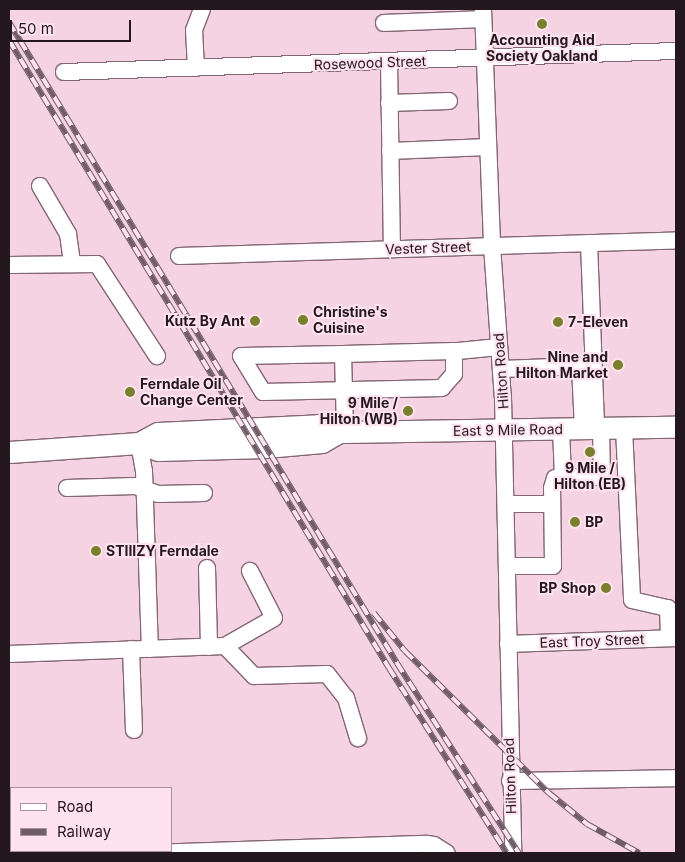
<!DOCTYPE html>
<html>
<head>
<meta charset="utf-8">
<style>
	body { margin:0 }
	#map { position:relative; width:685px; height:862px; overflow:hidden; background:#f5d3e2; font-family:Inter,sans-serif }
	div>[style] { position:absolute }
	.roads { filter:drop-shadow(1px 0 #846774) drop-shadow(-1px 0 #846774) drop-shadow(0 1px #846774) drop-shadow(0 -1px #846774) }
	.minor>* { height:16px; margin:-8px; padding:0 8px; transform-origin:8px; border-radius:8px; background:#fff }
	.major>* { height:21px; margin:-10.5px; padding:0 10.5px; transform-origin:10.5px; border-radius:10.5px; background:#fff }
	.rail>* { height:5.5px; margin-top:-2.75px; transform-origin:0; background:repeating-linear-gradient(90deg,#fee3ef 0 11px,#715d66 0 22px); box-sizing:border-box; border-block:1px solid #715d66 }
	.dots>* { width:14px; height:14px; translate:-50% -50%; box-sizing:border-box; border:2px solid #fee3ef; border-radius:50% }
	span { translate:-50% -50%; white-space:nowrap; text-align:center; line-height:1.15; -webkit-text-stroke:4px #fee3ef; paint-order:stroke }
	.poi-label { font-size:14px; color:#24181e; font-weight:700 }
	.left { translate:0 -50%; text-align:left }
	.right { translate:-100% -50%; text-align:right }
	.street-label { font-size:14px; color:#24181e }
	.frame { position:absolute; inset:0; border:10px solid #24181e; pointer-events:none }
	.legend { position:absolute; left:10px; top:787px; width:162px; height:65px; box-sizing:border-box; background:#fee3ef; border:1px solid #a7929b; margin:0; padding:6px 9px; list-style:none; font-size:15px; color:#24181e }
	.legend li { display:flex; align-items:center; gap:10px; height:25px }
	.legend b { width:25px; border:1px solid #a7929b }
	.scale { position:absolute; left:10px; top:20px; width:121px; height:22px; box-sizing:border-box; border:2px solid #24181e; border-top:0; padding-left:6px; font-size:15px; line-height:18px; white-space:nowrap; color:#24181e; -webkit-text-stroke:4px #fee3ef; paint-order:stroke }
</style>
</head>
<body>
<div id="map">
	<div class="roads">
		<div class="minor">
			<div style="left:483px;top:9px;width:237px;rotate:87.8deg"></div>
			<div style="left:492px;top:246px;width:152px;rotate:85.9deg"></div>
			<div style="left:503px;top:398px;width:455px;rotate:88.7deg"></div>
			<div style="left:384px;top:23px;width:99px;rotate:-2.3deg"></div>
			<div style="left:389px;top:62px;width:187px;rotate:89.1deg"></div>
			<div style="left:196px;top:68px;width:38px;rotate:-93deg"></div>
			<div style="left:194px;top:30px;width:22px;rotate:-69deg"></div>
			<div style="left:64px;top:72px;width:612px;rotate:-1.97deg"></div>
			<div style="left:389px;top:103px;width:60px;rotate:-1.9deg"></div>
			<div style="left:390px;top:151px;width:98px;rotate:-2.3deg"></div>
			<div style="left:40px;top:186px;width:56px;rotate:59.7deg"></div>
			<div style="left:68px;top:234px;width:30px;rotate:82deg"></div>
			<div style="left:589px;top:243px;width:186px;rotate:87.8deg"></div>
			<div style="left:179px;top:256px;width:497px;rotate:-1.8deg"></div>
			<div style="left:9px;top:265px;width:88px;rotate:-0.7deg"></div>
			<div style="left:97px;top:264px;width:110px;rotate:56.9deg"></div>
			<div style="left:454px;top:351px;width:23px;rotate:90deg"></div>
			<div style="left:454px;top:374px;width:18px;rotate:131deg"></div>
			<div style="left:442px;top:388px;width:179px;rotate:178.7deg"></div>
			<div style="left:263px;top:392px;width:42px;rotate:-121.4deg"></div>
			<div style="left:241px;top:356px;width:102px;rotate:-1.1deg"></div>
			<div style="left:343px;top:354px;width:111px;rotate:-1.5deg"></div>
			<div style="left:454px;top:351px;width:4px"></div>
			<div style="left:458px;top:351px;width:41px;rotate:-5.6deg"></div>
			<div style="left:343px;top:354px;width:78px;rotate:88.5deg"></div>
			<div style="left:501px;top:369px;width:79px;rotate:-2.2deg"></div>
			<div style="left:580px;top:366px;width:63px;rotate:87.3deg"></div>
			<div style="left:624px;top:428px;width:172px;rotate:87.3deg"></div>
			<div style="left:632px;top:600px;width:37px;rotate:13deg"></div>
			<div style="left:668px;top:608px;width:30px;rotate:88deg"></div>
			<div style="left:561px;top:429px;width:48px;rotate:87.6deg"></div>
			<div style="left:563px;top:477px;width:39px"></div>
			<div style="left:602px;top:477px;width:48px;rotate:-91.2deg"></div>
			<div style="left:139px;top:443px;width:28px;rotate:80deg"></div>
			<div style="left:144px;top:471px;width:178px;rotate:88.1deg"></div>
			<div style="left:67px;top:488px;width:68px;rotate:-1.7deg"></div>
			<div style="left:135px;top:486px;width:24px;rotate:19deg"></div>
			<div style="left:158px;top:494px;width:46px;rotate:-1.2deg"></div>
			<div style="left:506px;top:504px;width:46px"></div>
			<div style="left:507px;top:566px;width:46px"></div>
			<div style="left:553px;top:566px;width:78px;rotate:-90.7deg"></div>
			<div style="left:552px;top:488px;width:10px;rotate:-73deg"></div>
			<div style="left:555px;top:478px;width:8px;rotate:-7deg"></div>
			<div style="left:207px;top:568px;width:79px;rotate:88.5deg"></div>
			<div style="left:508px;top:644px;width:168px;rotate:-2deg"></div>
			<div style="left:225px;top:646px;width:56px;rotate:-29.7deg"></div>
			<div style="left:274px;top:618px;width:53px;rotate:-117.1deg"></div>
			<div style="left:131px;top:649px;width:81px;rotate:87.9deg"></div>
			<div style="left:9px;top:654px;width:216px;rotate:-2.1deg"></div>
			<div style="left:225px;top:646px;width:42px;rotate:46deg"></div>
			<div style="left:254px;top:676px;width:73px;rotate:-1.6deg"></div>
			<div style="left:327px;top:674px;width:31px;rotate:52deg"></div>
			<div style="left:346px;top:698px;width:42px;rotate:73.3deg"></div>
			<div style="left:510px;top:781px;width:166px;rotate:-1deg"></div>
			<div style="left:150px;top:853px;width:277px;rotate:-1.9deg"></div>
			<div style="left:427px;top:844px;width:7px;rotate:8deg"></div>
			<div style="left:434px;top:845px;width:15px;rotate:32deg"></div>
		</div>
		<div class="major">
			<div style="left:139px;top:443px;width:20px;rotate:20deg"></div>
			<div style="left:158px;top:450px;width:108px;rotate:-1.6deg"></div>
			<div style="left:266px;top:447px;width:56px;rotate:-5.1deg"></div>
			<div style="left:322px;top:442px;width:20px;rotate:-30deg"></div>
			<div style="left:9px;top:452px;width:130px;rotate:-4deg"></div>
			<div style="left:139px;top:443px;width:21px;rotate:-28deg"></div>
			<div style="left:158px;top:433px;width:161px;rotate:-2.8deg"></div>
			<div style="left:319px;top:425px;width:21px;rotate:19deg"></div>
			<div style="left:339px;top:432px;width:337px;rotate:-0.9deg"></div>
		</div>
	</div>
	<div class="rail">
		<div style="left:9px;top:22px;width:749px;rotate:58.81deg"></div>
		<div style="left:397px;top:663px;width:226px;rotate:57.3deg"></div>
		<div style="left:9px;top:40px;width:734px;rotate:58.82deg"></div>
		<div style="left:389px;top:668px;width:219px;rotate:57.5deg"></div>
		<div style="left:374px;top:613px;width:49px;rotate:50.8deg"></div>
		<div style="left:405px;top:651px;width:202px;rotate:44.6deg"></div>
		<div style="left:549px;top:793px;width:49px;rotate:39.2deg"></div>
		<div style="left:587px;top:824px;width:60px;rotate:29.1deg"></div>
	</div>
	<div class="dots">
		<div style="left:542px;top:24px;background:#797f2a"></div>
		<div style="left:303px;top:320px;background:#797f2a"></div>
		<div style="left:255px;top:321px;background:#797f2a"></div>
		<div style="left:558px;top:322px;background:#797f2a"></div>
		<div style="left:618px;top:365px;background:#797f2a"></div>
		<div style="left:130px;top:392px;background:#797f2a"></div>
		<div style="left:408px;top:411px;background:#797f2a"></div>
		<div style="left:590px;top:452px;background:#797f2a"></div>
		<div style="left:575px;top:522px;background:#797f2a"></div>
		<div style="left:96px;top:551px;background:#797f2a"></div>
		<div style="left:606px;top:588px;background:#797f2a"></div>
	</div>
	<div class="poi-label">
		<span style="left:542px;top:48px">Accounting Aid<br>Society Oakland</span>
		<span class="left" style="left:313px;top:320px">Christine's<br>Cuisine</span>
		<span class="right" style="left:245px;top:321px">Kutz By Ant</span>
		<span class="left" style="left:568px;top:322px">7-Eleven</span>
		<span class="right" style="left:608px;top:365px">Nine and<br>Hilton Market</span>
		<span class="left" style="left:140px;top:392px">Ferndale Oil<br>Change Center</span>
		<span class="right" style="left:398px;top:411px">9 Mile /<br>Hilton (WB)</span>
		<span style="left:590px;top:476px">9 Mile /<br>Hilton (EB)</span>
		<span class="left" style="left:585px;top:522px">BP</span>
		<span class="left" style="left:106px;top:551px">STIIIZY Ferndale</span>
		<span class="right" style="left:596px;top:588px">BP Shop</span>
	</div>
	<div class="street-label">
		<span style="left:370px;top:63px;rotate:-2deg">Rosewood Street</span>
		<span style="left:428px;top:248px;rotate:-2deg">Vester Street</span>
		<span style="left:501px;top:371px;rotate:-94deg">Hilton Road</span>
		<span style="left:508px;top:430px;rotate:-1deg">East 9 Mile Road</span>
		<span style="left:592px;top:641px;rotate:-2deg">East Troy Street</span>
		<span style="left:510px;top:776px;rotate:-92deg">Hilton Road</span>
	</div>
	<div class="frame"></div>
	<ul class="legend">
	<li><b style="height:6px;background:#fff"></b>Road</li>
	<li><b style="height:6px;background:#715d66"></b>Railway</li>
	</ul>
	<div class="scale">50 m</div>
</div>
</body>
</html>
